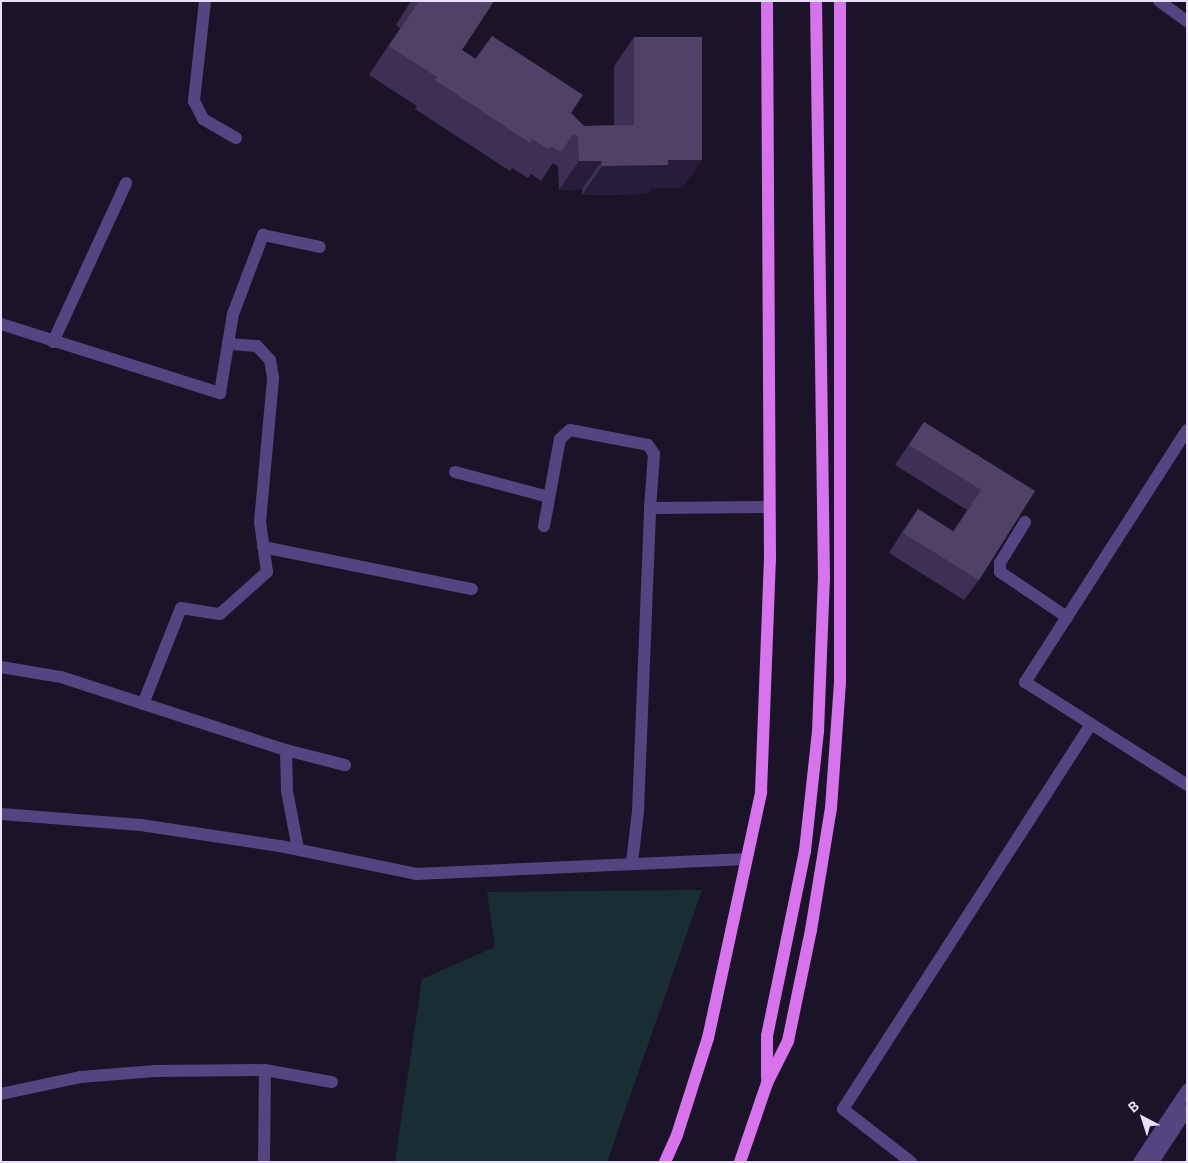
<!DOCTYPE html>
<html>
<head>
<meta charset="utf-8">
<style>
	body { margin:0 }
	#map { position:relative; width:1188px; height:1163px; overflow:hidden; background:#1b1428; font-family:"DM Sans",sans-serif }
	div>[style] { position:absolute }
	.green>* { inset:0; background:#182e32 }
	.minor>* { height:12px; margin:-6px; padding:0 6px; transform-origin:6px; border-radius:6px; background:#534581 }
	.major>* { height:12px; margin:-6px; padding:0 6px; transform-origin:6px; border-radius:6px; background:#d774ed }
	.wall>* { inset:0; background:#3e2f54 }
	.shaded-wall>* { inset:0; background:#281c3b }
	.building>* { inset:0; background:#504266 }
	span { translate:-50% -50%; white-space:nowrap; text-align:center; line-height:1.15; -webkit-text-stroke:4px #1b1428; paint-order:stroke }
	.frame { position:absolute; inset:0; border:2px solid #e8e0fb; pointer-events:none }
	.north { position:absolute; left:1118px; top:1093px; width:50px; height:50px; -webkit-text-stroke:4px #1b1428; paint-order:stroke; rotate:320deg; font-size:14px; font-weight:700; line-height:20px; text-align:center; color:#e8e0fb }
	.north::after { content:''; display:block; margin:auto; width:18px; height:22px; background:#e8e0fb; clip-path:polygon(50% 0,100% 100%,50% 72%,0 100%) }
</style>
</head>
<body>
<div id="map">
	<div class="green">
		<div style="clip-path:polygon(702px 890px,607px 1162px,395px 1162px,422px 979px,495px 947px,487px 892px)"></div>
	</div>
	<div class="minor">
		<div style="left:205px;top:1px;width:101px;rotate:96.3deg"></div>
		<div style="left:194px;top:101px;width:20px;rotate:63deg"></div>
		<div style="left:203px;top:119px;width:38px;rotate:30deg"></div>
		<div style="left:1159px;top:1px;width:34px;rotate:36deg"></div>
		<div style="left:1px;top:324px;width:230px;rotate:17.5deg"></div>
		<div style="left:220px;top:393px;width:80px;rotate:-80.7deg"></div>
		<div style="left:233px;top:314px;width:85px;rotate:-69.2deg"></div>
		<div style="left:263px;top:235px;width:58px;rotate:11.9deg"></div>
		<div style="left:53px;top:342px;width:175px;rotate:-65.3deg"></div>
		<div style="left:1187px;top:430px;width:300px;rotate:122.7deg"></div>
		<div style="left:1025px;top:682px;width:192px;rotate:32.4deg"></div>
		<div style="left:455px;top:472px;width:97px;rotate:14.9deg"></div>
		<div style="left:1025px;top:522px;width:48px;rotate:121.4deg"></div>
		<div style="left:1000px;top:563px;width:9px;rotate:90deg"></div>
		<div style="left:1000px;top:572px;width:81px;rotate:33.9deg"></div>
		<div style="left:544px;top:526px;width:88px;rotate:-79.6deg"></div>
		<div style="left:560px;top:439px;width:13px;rotate:-42deg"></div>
		<div style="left:570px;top:430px;width:79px;rotate:10.9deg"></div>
		<div style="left:648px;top:445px;width:11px;rotate:56deg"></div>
		<div style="left:654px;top:454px;width:54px;rotate:94.2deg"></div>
		<div style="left:263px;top:547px;width:213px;rotate:11.4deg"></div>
		<div style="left:1px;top:667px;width:61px;rotate:9.5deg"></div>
		<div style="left:61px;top:677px;width:237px;rotate:18deg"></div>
		<div style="left:286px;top:750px;width:61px;rotate:14.3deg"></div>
		<div style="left:143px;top:704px;width:103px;rotate:-68.4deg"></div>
		<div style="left:181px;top:608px;width:39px;rotate:9deg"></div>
		<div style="left:220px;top:614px;width:63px;rotate:-41.8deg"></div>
		<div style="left:267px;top:572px;width:50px;rotate:-98deg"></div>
		<div style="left:260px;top:522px;width:145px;rotate:-84.8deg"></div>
		<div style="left:273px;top:378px;width:18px;rotate:-99deg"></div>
		<div style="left:270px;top:360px;width:19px;rotate:-133deg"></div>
		<div style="left:257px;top:346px;width:27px;rotate:-176deg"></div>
		<div style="left:286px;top:750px;width:41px;rotate:88.6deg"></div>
		<div style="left:287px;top:791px;width:59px;rotate:79.3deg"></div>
		<div style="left:1px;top:814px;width:140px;rotate:4.5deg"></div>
		<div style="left:141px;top:825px;width:141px;rotate:8.6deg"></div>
		<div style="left:280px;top:846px;width:139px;rotate:11.6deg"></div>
		<div style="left:416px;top:874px;width:331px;rotate:-2.6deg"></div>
		<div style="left:632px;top:863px;width:52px;rotate:-83.4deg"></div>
		<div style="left:638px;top:811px;width:303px;rotate:-87.7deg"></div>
		<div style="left:650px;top:508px;width:118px;rotate:-0.5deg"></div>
		<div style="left:1px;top:1094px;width:82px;rotate:-12deg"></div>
		<div style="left:81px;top:1077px;width:74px;rotate:-4.6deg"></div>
		<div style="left:155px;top:1071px;width:110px;rotate:-0.5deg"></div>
		<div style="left:265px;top:1070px;width:68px;rotate:10.2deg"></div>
		<div style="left:264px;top:1162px;width:92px;rotate:-89.4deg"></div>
		<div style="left:911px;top:1162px;width:86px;rotate:-142.1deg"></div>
		<div style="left:843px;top:1109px;width:458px;rotate:-57.2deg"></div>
		<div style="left:1139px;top:1162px;width:87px;rotate:-56.3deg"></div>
		<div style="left:1153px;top:1162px;width:62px;rotate:-56.8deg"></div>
	</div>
	<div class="major">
		<div style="left:767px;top:1078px;width:42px;rotate:-90deg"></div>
		<div style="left:767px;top:1036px;width:189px;rotate:-78.4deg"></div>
		<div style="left:805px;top:851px;width:120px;rotate:-83.8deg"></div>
		<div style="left:818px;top:732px;width:153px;rotate:-87.8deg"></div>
		<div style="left:824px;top:579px;width:578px;rotate:-90.79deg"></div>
		<div style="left:665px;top:1162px;width:30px;rotate:-66deg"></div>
		<div style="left:677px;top:1135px;width:102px;rotate:-72.3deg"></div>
		<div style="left:708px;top:1038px;width:252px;rotate:-77.8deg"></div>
		<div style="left:761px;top:792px;width:233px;rotate:-87.8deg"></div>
		<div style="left:770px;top:559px;width:558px;rotate:-90.31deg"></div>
		<div style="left:740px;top:1162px;width:83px;rotate:-71.1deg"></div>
		<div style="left:767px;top:1083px;width:47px;rotate:-63.4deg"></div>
		<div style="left:788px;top:1041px;width:113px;rotate:-78.3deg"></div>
		<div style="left:811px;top:930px;width:124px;rotate:-80.7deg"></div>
		<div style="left:831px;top:808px;width:127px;rotate:-85.9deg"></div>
		<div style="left:840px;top:681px;width:680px;rotate:-90deg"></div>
	</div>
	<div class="wall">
		<div style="clip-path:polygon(411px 1px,494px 1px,462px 50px,475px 59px,492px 36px,584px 126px,614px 125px,614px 66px,634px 37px,682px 188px,652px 188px,648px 194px,582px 195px,582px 189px,559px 190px,558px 166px,553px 163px,541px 181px,531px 174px,528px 178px,512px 168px,510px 171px,415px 109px,417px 106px,369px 75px,400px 28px,396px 25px)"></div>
		<div style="clip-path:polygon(924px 422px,1035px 491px,979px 580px,964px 600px,889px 553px,904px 529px,918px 509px,953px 531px,967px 510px,895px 465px)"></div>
	</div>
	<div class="shaded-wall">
		<div style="clip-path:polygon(668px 160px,702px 160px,682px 188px,652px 188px,648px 194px,582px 195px,602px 166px)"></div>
		<div style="clip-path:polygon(579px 161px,602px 161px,582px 189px,559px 190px)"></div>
	</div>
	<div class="building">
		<div style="clip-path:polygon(419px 1px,494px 1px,462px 50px,476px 59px,492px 36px,583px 95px,571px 113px,584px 126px,634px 125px,634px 37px,702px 37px,702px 160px,668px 160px,668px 165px,602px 166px,602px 161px,579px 161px,578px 137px,573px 134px,561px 152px,551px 146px,548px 149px,532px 139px,530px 143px,435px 80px,437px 77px,389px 46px)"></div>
		<div style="clip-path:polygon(924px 422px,1035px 491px,979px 580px,903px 533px,918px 509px,954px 532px,981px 490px,909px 445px)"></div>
	</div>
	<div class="frame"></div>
	<div class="north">B</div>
</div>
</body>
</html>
